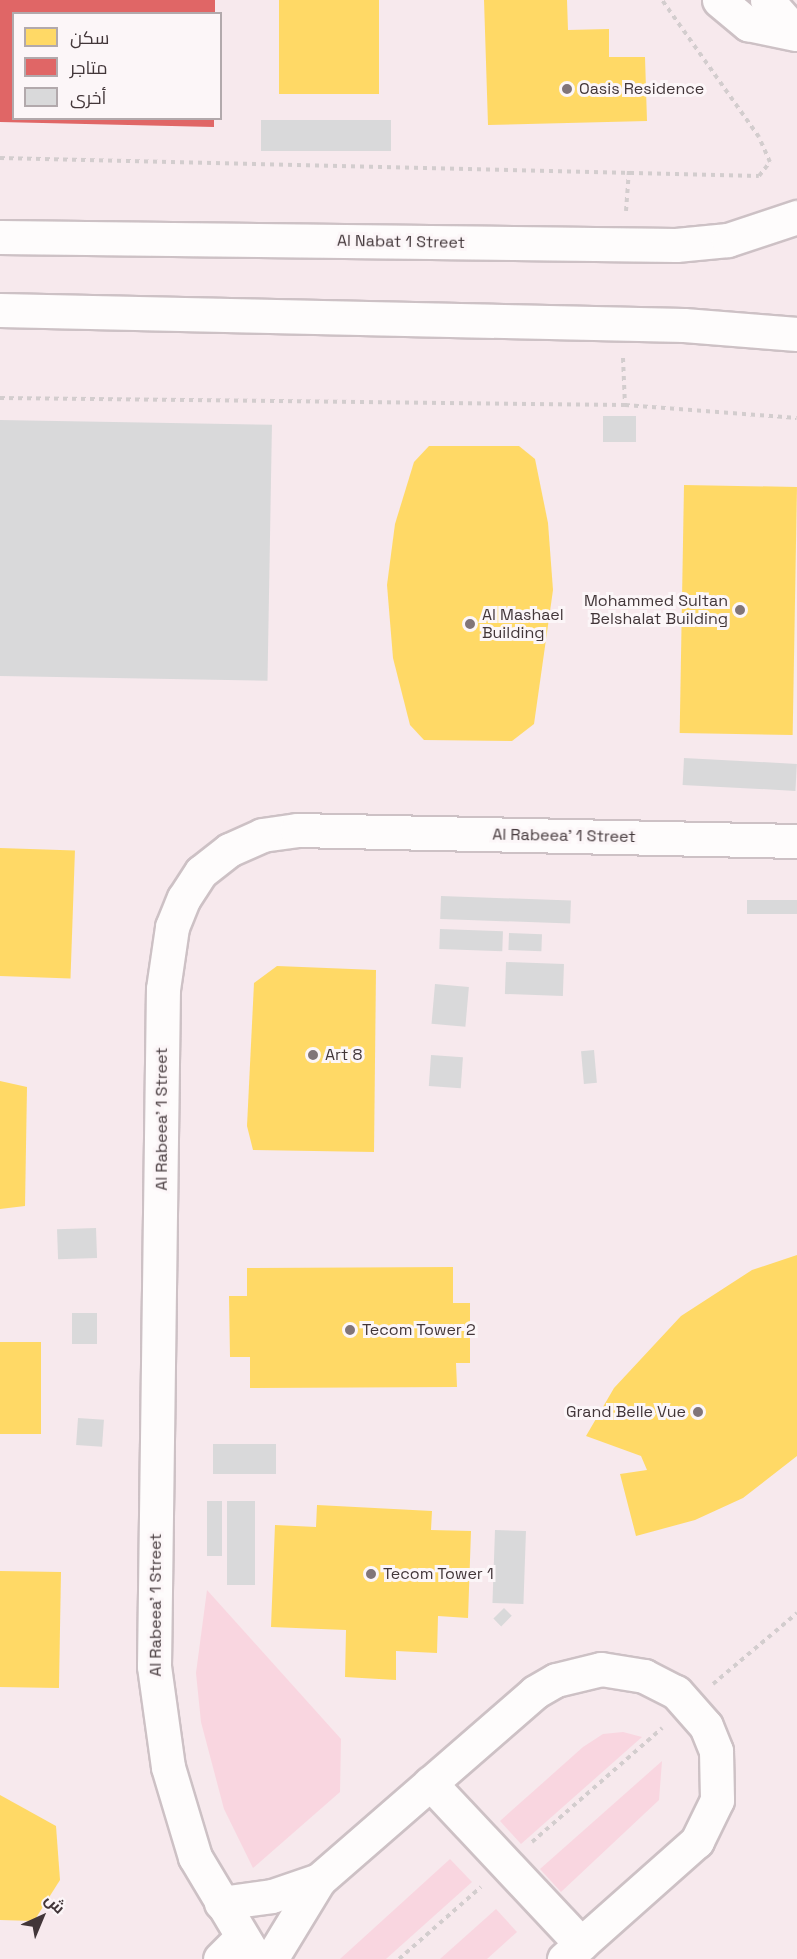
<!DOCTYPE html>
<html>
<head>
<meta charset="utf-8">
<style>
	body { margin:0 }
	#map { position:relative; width:797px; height:1959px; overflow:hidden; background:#f7e9ed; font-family:"Space Grotesk",Cairo,sans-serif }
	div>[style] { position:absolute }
	.green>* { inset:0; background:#f9d6e0 }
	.homes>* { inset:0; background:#ffd966; transform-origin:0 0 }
	.shops>* { inset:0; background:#e06666 }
	.building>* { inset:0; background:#d9d9da; transform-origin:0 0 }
	.path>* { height:4px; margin-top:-2px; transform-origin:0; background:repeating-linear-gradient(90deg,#d3cdce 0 4.5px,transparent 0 9px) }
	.roads { filter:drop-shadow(2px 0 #cdc1c5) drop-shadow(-2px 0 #cdc1c5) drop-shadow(0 2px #cdc1c5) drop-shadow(0 -2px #cdc1c5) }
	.minor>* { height:33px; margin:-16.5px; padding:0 16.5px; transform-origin:16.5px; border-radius:16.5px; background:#fefcfc }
	.dots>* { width:16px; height:16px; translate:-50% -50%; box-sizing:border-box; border:3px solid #fcf6f8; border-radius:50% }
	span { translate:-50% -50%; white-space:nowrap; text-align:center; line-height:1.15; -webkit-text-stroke:6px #fcf6f8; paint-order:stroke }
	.poi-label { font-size:16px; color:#423639 }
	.left { translate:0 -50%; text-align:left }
	.right { translate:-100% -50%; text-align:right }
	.street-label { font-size:16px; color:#423639 }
	.legend { position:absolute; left:12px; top:12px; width:210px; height:108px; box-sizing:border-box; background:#fcf6f8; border:2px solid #b2a9ac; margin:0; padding:8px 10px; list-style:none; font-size:18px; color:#423639 }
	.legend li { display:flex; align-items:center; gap:12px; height:30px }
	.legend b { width:30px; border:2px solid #b2a9ac }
	.north { position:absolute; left:12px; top:1887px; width:60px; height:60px; -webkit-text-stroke:4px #fcf6f8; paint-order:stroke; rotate:44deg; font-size:16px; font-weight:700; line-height:24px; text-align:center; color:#423639 }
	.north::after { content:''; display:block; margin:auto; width:21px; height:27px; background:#423639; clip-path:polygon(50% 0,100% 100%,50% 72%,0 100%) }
</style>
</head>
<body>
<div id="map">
	<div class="green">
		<div style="clip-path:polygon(207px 1590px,341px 1739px,340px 1792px,253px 1868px,224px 1809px,201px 1722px,196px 1673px)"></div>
		<div style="clip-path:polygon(623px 1732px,642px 1737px,521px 1844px,500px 1821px,583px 1747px,603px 1734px)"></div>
		<div style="clip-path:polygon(662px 1761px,659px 1800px,561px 1892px,540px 1869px)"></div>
		<div style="clip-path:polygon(450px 1859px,472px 1882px,386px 1959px,340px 1959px)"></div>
		<div style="clip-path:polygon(496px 1909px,517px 1932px,487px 1959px,440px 1959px)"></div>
	</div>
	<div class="homes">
		<div style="left:279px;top:0;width:100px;height:94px"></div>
		<div style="clip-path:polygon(484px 0,567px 0,568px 30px,609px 29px,609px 57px,645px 57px,647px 121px,488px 125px)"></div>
		<div style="clip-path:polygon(429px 446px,519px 446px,535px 459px,548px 523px,553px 590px,534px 724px,512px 741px,424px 740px,410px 725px,393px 658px,387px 585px,395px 524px,414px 462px)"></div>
		<div style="left:684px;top:485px;width:113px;height:248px;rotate:1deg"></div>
		<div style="left:0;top:848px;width:75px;height:128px;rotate:2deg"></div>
		<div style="clip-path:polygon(277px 966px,376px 970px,374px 1152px,253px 1150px,247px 1126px,254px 983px)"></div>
		<div style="clip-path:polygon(0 1081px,27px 1087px,25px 1206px,0 1209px)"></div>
		<div style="clip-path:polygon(797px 1255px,797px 1456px,743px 1498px,695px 1520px,636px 1536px,620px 1474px,647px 1470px,641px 1456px,586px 1436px,614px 1388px,681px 1316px,752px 1270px)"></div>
		<div style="clip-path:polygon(453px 1267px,453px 1303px,470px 1303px,470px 1363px,456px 1363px,457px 1387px,250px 1388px,250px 1357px,230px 1357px,229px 1296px,247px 1296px,247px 1268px)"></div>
		<div style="left:0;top:1342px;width:41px;height:92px"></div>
		<div style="clip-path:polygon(317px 1505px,432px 1511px,431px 1530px,471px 1531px,468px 1618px,438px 1616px,437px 1653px,396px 1651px,396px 1680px,345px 1677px,346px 1630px,271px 1627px,275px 1525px,316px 1527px)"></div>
		<div style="left:0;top:1571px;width:61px;height:116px;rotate:1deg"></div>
		<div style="clip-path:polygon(0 1795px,56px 1826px,60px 1880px,34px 1921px,0 1920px)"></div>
	</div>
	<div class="shops">
		<div style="clip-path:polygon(0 0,215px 0,215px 14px,14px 14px,14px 118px,214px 118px,214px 127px,0 122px)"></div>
	</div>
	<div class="building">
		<div style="left:261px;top:120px;width:130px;height:31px"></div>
		<div style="left:603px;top:416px;width:33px;height:26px"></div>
		<div style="left:0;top:420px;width:272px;height:256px;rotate:1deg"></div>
		<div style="left:684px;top:758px;width:113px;height:27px;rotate:3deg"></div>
		<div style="left:441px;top:896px;width:130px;height:23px;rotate:2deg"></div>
		<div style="left:797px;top:900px;width:14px;height:50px;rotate:90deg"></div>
		<div style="left:440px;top:929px;width:63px;height:20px;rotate:2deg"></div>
		<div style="left:509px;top:933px;width:33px;height:17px;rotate:2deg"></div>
		<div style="left:506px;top:962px;width:58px;height:32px;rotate:2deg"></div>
		<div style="left:435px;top:984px;width:34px;height:40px;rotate:5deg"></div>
		<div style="left:594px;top:1050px;width:33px;height:13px;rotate:85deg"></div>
		<div style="left:431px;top:1055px;width:32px;height:31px;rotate:4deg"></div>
		<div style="left:96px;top:1228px;width:30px;height:39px;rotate:88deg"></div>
		<div style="left:72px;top:1313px;width:25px;height:31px"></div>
		<div style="left:78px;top:1418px;width:26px;height:27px;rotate:4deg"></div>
		<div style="left:213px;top:1444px;width:63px;height:30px"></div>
		<div style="left:207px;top:1501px;width:15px;height:55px"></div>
		<div style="left:227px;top:1501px;width:28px;height:84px"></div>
		<div style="left:495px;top:1530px;width:31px;height:73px;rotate:2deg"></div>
		<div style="left:504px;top:1608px;width:11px;height:15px;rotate:45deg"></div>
	</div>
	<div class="path">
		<div style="left:0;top:158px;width:759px;rotate:1.36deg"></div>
		<div style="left:759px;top:176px;width:18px;rotate:-52deg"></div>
		<div style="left:770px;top:162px;width:27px;rotate:-114deg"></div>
		<div style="left:759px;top:137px;width:168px;rotate:-125.3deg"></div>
		<div style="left:626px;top:211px;width:41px;rotate:-85.8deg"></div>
		<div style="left:623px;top:358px;width:47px;rotate:87.6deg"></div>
		<div style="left:0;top:398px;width:625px;rotate:0.64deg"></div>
		<div style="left:625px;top:405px;width:172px;rotate:4.3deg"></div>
		<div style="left:713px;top:1684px;width:110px;rotate:-40.2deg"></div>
		<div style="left:532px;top:1842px;width:173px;rotate:-41.2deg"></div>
		<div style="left:399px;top:1959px;width:109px;rotate:-41.3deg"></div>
	</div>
	<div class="roads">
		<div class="minor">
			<div style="left:719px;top:0;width:38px;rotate:40deg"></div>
			<div style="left:748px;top:24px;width:49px;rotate:11.8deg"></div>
			<div style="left:767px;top:0;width:45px;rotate:48.6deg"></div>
			<div style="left:0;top:237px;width:676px;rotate:0.68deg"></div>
			<div style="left:676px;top:245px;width:52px;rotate:-5.5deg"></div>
			<div style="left:728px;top:240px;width:73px;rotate:-18.4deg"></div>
			<div style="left:0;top:310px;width:684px;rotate:1.26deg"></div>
			<div style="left:684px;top:325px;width:113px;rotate:4.6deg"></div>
			<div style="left:430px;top:1783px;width:221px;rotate:46.8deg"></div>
			<div style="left:221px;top:1903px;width:51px;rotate:-7.8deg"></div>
			<div style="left:272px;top:1896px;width:50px;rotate:-18.8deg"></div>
			<div style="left:220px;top:1959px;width:30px;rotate:-45deg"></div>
			<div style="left:256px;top:1959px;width:119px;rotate:-120.9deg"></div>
			<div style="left:195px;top:1857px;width:94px;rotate:-106.7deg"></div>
			<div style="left:168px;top:1767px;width:102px;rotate:-97.9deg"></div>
			<div style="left:154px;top:1666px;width:677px;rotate:-89.24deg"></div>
			<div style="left:163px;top:989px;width:63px;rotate:-81.7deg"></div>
			<div style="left:172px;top:927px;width:31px;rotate:-68deg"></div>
			<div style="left:184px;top:898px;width:31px;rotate:-57deg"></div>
			<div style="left:201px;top:872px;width:36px;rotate:-38deg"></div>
			<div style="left:229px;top:850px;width:36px;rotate:-24deg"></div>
			<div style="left:262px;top:835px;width:35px;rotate:-8deg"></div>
			<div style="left:297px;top:830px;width:500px;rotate:1.26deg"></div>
			<div style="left:271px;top:1959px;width:92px;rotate:-58.7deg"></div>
			<div style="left:319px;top:1880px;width:286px;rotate:-41deg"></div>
			<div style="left:535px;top:1692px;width:24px;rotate:-30deg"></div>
			<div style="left:556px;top:1680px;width:46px;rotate:-13.7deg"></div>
			<div style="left:601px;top:1669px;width:44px;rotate:9.2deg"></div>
			<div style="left:644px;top:1676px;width:36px;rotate:27deg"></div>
			<div style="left:676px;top:1692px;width:45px;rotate:48.6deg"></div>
			<div style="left:706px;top:1726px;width:27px;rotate:68deg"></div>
			<div style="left:716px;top:1751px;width:49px;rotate:88.8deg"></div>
			<div style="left:717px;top:1800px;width:46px;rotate:116deg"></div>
			<div style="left:697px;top:1841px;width:178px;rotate:138.4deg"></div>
		</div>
	</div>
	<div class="dots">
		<div style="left:567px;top:89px;background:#817578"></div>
		<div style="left:740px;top:610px;background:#817578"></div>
		<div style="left:470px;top:624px;background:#817578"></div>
		<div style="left:313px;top:1055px;background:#817578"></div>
		<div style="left:350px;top:1330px;background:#817578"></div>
		<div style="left:698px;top:1412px;background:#817578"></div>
		<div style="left:371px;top:1574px;background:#817578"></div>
	</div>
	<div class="poi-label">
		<span class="left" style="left:579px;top:89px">Oasis Residence</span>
		<span class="right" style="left:728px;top:610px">Mohammed Sultan<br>Belshalat Building</span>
		<span class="left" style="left:482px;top:624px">Al Mashael<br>Building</span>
		<span class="left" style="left:325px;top:1055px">Art 8</span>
		<span class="left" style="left:362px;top:1330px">Tecom Tower 2</span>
		<span class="right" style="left:686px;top:1412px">Grand Belle Vue</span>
		<span class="left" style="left:383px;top:1574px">Tecom Tower 1</span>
	</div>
	<div class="street-label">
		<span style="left:401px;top:242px;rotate:1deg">Al Nabat 1 Street</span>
		<span style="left:564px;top:836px;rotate:1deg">Al Rabeea' 1 Street</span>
		<span style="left:162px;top:1119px;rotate:-90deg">Al Rabeea' 1 Street</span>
		<span style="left:156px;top:1605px;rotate:-90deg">Al Rabeea' 1 Street</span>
	</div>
	<ul class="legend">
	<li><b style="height:16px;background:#ffd966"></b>سكن</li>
	<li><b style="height:16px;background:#e06666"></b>متاجر</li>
	<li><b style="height:16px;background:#d9d9da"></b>أخرى</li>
	</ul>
	<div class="north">ش</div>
</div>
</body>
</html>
